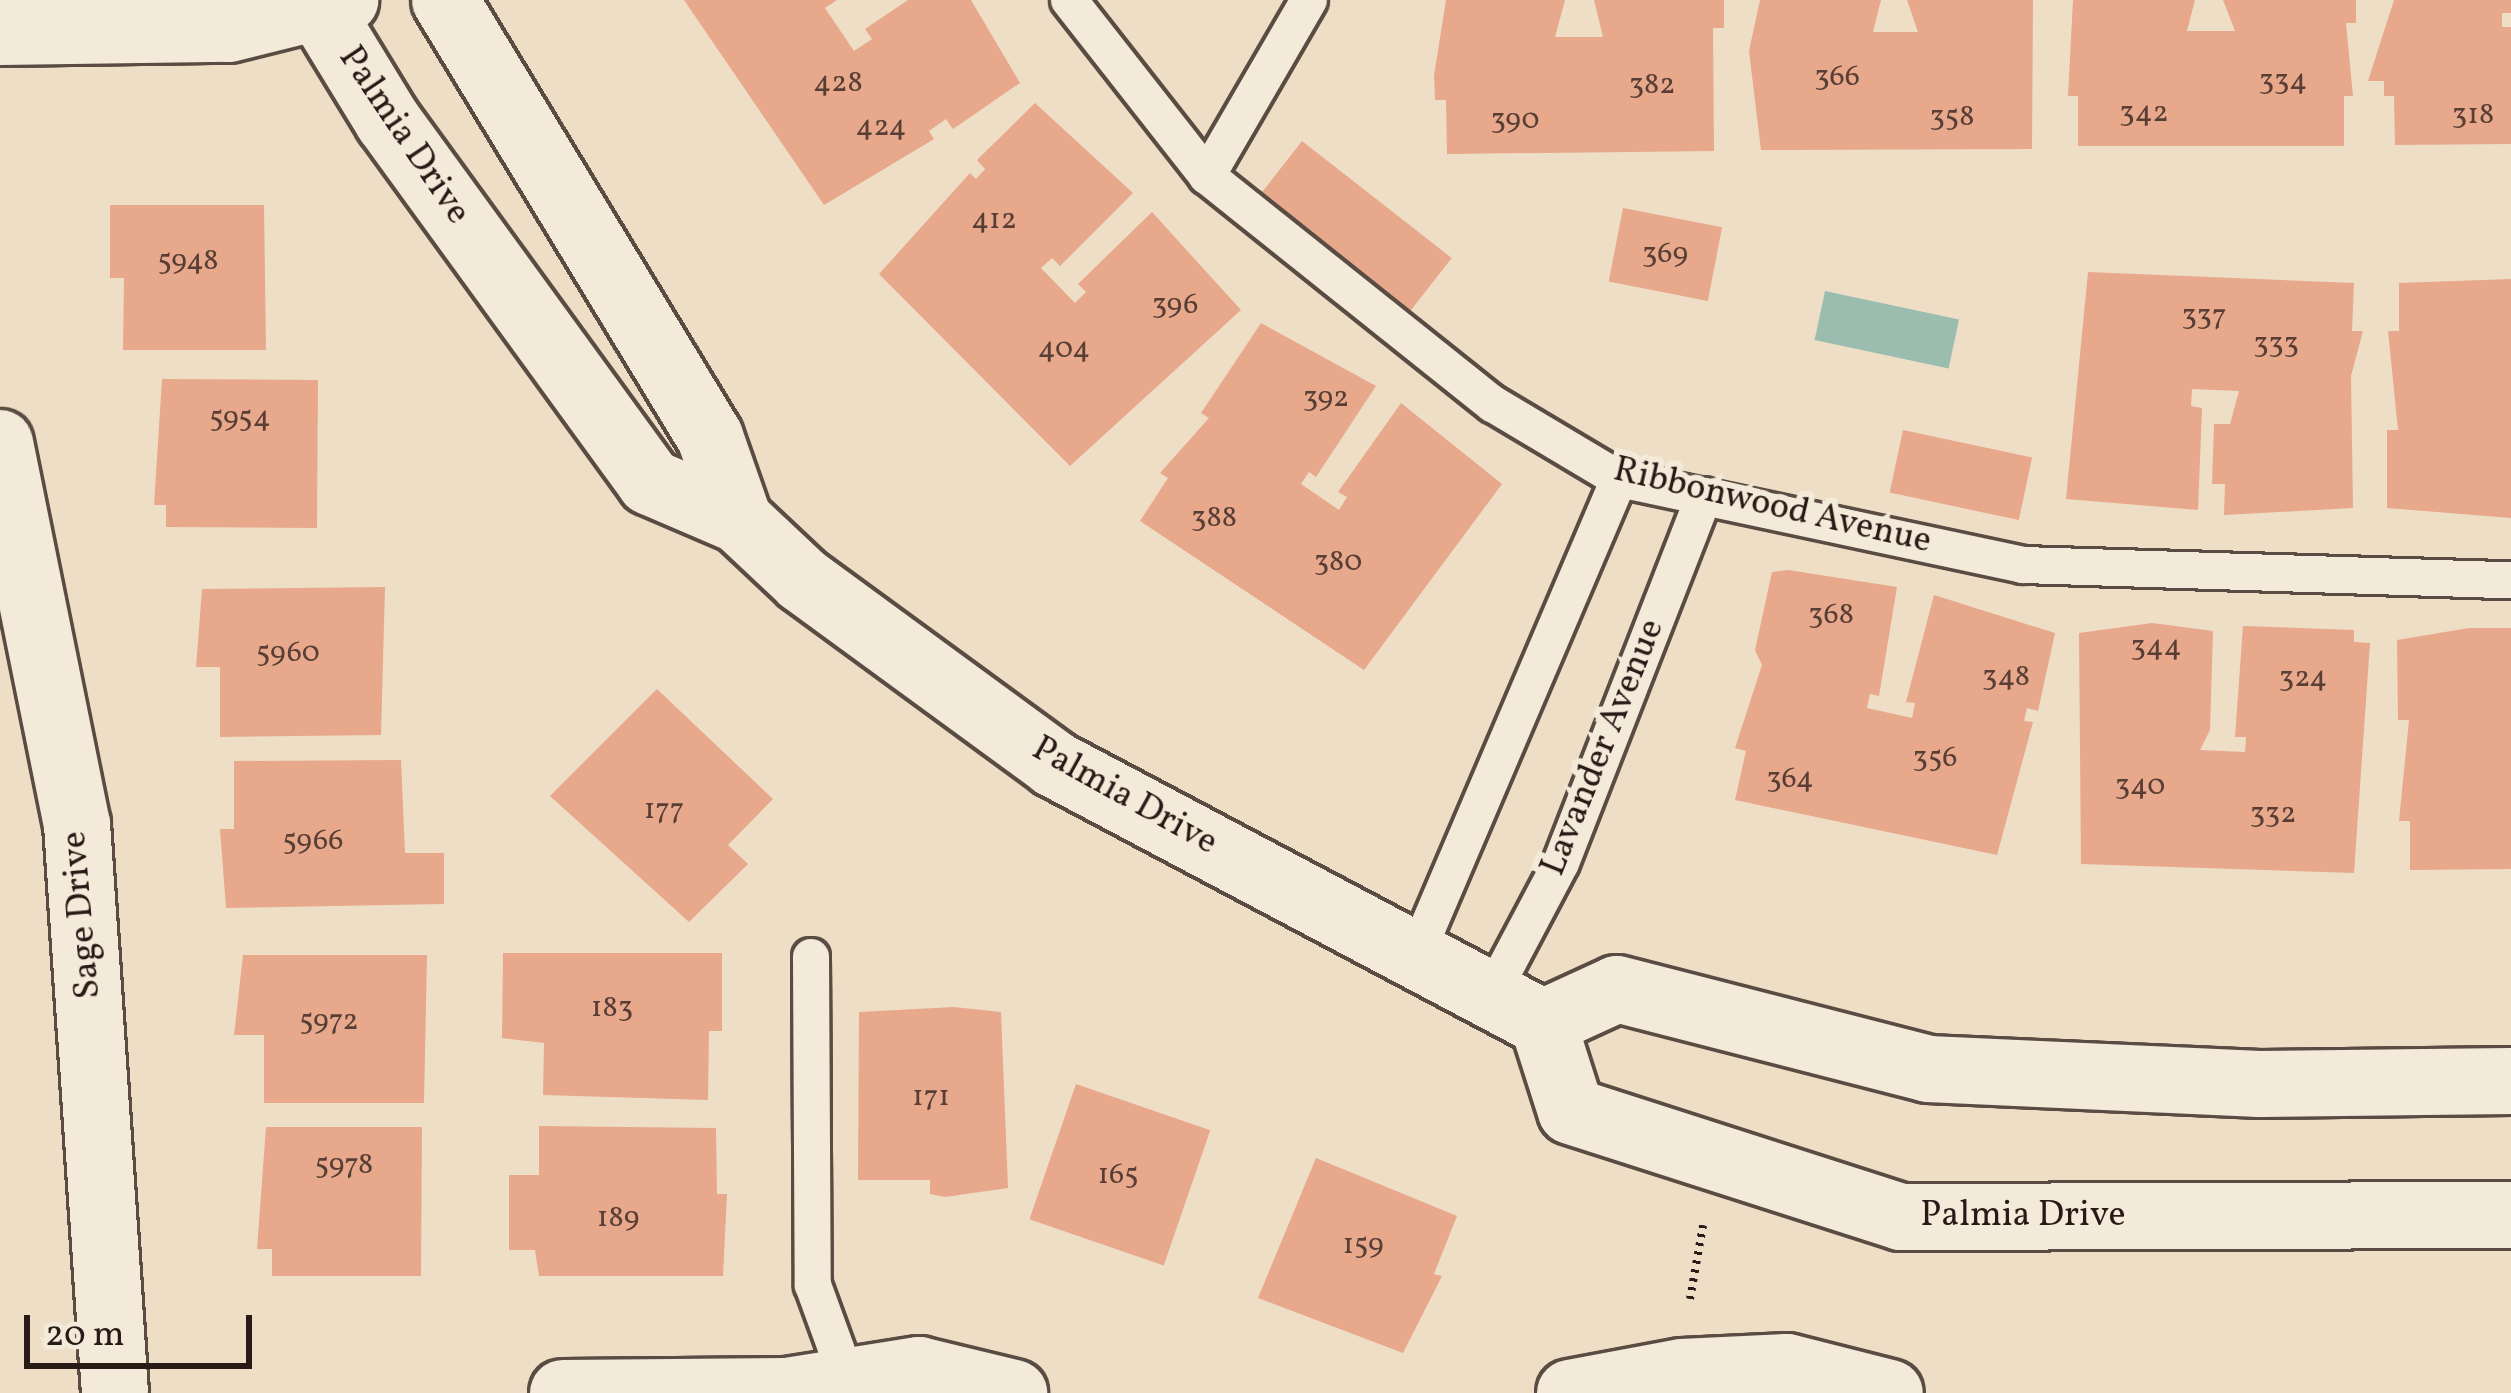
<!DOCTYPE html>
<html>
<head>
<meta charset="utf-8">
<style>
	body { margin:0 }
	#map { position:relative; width:2511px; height:1393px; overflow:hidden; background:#eedec6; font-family:Vollkorn,serif }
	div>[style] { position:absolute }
	.water>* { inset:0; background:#9bbdaf; transform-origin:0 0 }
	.building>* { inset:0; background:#e7a88c; transform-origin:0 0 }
	.path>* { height:8px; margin-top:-4px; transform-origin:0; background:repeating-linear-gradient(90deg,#281b17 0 3px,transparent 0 9px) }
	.roads { filter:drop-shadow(3px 0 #5a4c43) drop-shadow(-3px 0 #5a4c43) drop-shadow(0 3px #5a4c43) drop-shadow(0 -3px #5a4c43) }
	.service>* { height:36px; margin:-18px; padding:0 18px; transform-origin:18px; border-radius:18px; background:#f4eada }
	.minor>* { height:66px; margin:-33px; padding:0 33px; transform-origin:33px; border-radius:33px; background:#f4eada }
	.tertiary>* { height:66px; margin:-33px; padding:0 33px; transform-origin:33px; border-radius:33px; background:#f4eada }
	span { translate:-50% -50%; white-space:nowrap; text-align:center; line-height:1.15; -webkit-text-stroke:12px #f4eada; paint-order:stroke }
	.number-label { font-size:30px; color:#583e34 }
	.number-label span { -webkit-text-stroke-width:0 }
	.street-label { font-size:36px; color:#281b17 }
	.scale { position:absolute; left:24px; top:1315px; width:228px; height:54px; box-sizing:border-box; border:6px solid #281b17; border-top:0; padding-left:15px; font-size:36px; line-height:42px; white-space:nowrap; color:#281b17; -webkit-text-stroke:9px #f4eada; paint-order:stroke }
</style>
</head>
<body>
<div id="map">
	<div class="water">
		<div style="left:1825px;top:291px;width:137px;height:50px;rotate:12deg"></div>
	</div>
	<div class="building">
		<div style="clip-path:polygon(684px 0,837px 0,825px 8px,854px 51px,872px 39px,865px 29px,908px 0,971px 0,1020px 83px,953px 129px,946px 119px,929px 131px,934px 139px,824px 205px)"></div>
		<div style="clip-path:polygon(1446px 0,1565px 0,1555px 37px,1603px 37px,1594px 0,1724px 0,1724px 28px,1713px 28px,1714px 151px,1447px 154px,1446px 100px,1435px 100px,1434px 76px)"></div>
		<div style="clip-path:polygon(1760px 0,1881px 0,1873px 32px,1918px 32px,1907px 0,2033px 0,2032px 149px,1761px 150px,1749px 51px)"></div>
		<div style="clip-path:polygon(2073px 0,2195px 0,2187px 31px,2235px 31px,2223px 0,2356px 0,2356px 23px,2346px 23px,2353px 96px,2344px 96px,2344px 146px,2078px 146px,2078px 96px,2068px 96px)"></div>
		<div style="clip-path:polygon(2394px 0,2511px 0,2511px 13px,2502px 13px,2502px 27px,2511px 27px,2511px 144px,2395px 145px,2394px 96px,2384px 96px,2384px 81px,2368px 81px)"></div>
		<div style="clip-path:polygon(1035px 103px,1133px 193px,1060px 266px,1052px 258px,1041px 268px,1075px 303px,1086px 292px,1078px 284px,1152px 212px,1241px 310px,1070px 466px,879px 274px,970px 173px,976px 179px,985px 169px,977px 160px)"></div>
		<div style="left:1302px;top:141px;width:190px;height:67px;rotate:38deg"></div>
		<div style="clip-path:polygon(110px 205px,264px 205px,266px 350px,123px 350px,124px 278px,110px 278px)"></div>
		<div style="left:1623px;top:208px;width:101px;height:75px;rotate:11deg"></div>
		<div style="clip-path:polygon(2088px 272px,2354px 283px,2352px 331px,2363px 331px,2351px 376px,2353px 508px,2224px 515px,2225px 484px,2212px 484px,2214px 424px,2230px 424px,2239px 391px,2192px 389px,2191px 406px,2202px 408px,2198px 510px,2066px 499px)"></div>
		<div style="clip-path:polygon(2511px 279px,2511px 518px,2387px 508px,2387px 430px,2398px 430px,2388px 331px,2399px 331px,2399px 283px)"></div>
		<div style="clip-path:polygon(1261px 323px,1376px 386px,1316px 477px,1309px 472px,1301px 484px,1339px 510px,1347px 497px,1338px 492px,1401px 403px,1502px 484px,1364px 670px,1140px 521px,1168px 478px,1160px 473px,1209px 418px,1201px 413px)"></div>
		<div style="clip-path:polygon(162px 379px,318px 380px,317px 528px,166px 527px,166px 505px,154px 505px)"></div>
		<div style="left:1903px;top:430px;width:132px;height:64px;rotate:12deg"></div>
		<div style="clip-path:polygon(1788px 570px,1897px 587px,1879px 696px,1870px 694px,1867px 708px,1912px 718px,1915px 703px,1906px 702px,1934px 595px,2055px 633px,2038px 711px,2027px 708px,2024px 721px,2033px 722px,1997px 855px,1735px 800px,1746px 751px,1735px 748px,1762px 665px,1755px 650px,1772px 572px)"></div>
		<div style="clip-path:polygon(385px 587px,381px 735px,220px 737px,220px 667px,196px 667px,202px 589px)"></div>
		<div style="clip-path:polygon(2152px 623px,2213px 631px,2210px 730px,2200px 750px,2245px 752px,2246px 737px,2235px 737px,2243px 626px,2354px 630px,2354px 642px,2370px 643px,2354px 873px,2081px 864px,2079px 633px)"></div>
		<div style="clip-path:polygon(2469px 628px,2511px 628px,2511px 869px,2410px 870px,2410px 821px,2399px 821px,2409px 720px,2398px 720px,2397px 640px)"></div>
		<div style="clip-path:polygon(657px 689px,773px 799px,728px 845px,748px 864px,689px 922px,550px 796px)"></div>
		<div style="clip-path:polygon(401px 760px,405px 853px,444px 853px,444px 904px,226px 908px,220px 829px,234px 829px,234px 761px)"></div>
		<div style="clip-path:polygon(503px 953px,722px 953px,722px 1031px,709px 1031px,708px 1100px,543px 1095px,544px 1043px,502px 1038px)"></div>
		<div style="clip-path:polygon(243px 955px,427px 955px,424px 1103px,264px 1103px,264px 1035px,234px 1035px)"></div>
		<div style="clip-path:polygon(954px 1007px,1001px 1012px,1008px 1188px,945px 1197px,930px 1194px,930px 1180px,858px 1180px,859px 1012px)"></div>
		<div style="left:1076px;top:1084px;width:142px;height:143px;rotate:19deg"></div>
		<div style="clip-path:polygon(539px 1126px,716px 1128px,717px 1194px,727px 1194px,723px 1276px,539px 1276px,535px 1250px,509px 1250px,509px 1175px,539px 1175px)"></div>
		<div style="clip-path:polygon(266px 1127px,422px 1127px,421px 1276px,272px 1276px,272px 1249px,257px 1249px)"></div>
		<div style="clip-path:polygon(1316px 1158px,1457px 1216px,1434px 1274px,1442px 1276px,1403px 1353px,1258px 1298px)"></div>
	</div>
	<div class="path">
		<div style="left:1690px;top:1299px;width:75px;rotate:-80deg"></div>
	</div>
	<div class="roads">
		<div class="service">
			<div style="left:1069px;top:0;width:224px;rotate:51.9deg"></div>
			<div style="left:1207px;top:176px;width:366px;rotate:38.6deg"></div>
			<div style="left:1493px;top:404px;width:147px;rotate:30.8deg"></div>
			<div style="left:1619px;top:479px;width:413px;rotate:12deg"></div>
			<div style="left:2023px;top:565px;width:488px;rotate:1.8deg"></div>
			<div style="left:1207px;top:176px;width:203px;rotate:-59.9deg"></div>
			<div style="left:1416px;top:955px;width:517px;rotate:-66.9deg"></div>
			<div style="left:811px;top:957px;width:328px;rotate:89.7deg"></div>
			<div style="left:813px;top:1285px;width:102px;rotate:70deg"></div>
			<div style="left:1491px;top:995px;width:149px;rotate:-62.1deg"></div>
			<div style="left:1561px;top:863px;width:394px;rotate:-68.7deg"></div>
		</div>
		<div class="minor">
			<div style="left:0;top:32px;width:229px;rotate:-0.8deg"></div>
			<div style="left:229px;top:29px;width:120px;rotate:-14deg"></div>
			<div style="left:0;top:443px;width:389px;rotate:78.6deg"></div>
			<div style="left:77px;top:824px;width:570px;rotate:86.18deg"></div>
			<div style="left:563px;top:1393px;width:223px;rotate:-0.5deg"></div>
			<div style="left:786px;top:1391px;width:135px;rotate:-9deg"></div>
			<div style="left:919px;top:1370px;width:98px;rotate:13.6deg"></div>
			<div style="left:1570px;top:1393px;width:114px;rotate:-10.6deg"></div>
			<div style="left:1682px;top:1372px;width:105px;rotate:-2.7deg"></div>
			<div style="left:1787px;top:1367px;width:106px;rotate:14.2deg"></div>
		</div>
		<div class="tertiary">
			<div style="left:314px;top:0;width:142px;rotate:58.6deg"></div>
			<div style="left:388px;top:121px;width:446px;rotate:54deg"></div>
			<div style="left:650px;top:482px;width:97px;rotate:23.1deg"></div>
			<div style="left:739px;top:520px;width:88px;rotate:43.2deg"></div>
			<div style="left:803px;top:580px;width:311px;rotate:36.2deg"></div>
			<div style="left:1054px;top:764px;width:553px;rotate:27.91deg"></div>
			<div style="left:1543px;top:1023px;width:92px;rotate:72.3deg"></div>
			<div style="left:1571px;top:1111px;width:347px;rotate:17.8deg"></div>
			<div style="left:1901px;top:1217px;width:610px;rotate:-0.19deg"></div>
			<div style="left:445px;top:0;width:511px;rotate:58.77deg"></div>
			<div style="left:710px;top:437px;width:88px;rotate:70.7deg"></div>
			<div style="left:1543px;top:1023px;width:81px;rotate:-24.7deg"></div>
			<div style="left:1617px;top:989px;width:321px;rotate:14.4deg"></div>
			<div style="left:1928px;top:1069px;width:332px;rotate:2.6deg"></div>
			<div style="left:2260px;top:1084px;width:251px;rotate:-0.7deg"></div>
		</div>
	</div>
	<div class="number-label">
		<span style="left:1837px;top:77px">366</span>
		<span style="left:2283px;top:81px">334</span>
		<span style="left:838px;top:83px">428</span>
		<span style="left:1652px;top:85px">382</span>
		<span style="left:2144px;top:113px">342</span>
		<span style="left:2473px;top:115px">318</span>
		<span style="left:1952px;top:117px">358</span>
		<span style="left:1515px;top:120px">390</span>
		<span style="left:881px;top:127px">424</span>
		<span style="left:994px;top:220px">412</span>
		<span style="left:1665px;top:254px">369</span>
		<span style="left:188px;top:261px">5948</span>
		<span style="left:1175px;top:305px">396</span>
		<span style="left:2204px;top:316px">337</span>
		<span style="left:2276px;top:344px">333</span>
		<span style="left:1064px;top:349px">404</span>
		<span style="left:1326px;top:398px">392</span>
		<span style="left:240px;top:418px">5954</span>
		<span style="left:1214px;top:518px">388</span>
		<span style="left:1338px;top:562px">380</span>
		<span style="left:1831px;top:615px">368</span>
		<span style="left:2156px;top:647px">344</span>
		<span style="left:288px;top:653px">5960</span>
		<span style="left:2006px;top:677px">348</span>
		<span style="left:2303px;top:678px">324</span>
		<span style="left:1935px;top:758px">356</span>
		<span style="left:1790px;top:779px">364</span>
		<span style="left:2140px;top:786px">340</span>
		<span style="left:664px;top:810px">177</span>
		<span style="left:2273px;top:814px">332</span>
		<span style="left:313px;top:841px">5966</span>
		<span style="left:612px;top:1008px">183</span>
		<span style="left:329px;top:1021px">5972</span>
		<span style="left:931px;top:1097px">171</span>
		<span style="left:344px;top:1165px">5978</span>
		<span style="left:1118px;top:1175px">165</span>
		<span style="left:618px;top:1218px">189</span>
		<span style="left:1363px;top:1245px">159</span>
	</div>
	<div class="street-label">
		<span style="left:403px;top:136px;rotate:56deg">Palmia Drive</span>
		<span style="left:1772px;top:507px;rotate:13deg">Ribbonwood Avenue</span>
		<span style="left:1604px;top:748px;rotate:-68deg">Lavander Avenue</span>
		<span style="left:1124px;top:797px;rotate:29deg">Palmia Drive</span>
		<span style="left:83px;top:915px;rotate:-95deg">Sage Drive</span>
		<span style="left:2023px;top:1217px">Palmia Drive</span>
	</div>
	<div class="scale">20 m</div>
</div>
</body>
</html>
